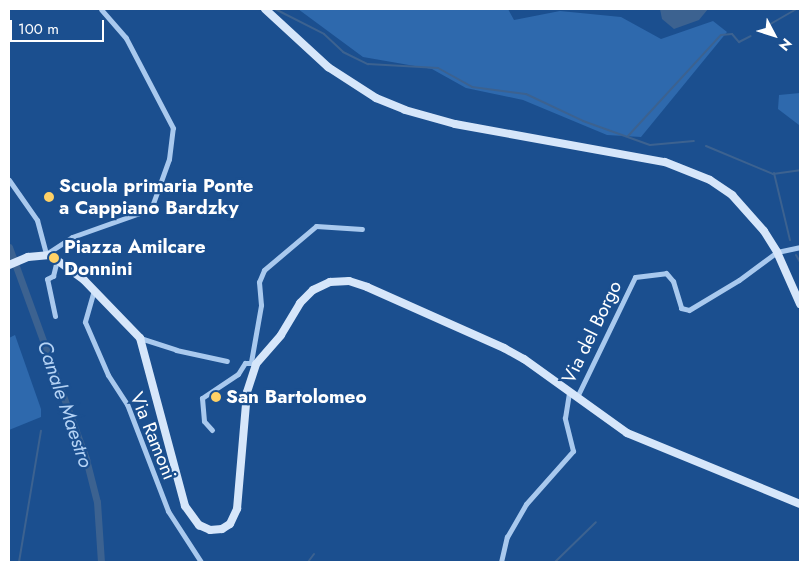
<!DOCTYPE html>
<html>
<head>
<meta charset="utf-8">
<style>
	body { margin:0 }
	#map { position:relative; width:809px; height:571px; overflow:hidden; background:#1b4f8f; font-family:Jost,sans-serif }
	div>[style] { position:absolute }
	.green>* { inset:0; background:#2e69ad }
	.water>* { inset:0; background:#3c6290 }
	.stream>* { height:2px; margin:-1px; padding:0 1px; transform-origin:1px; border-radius:1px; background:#3c6290 }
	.canal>* { height:7px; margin:-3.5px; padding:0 3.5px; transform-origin:3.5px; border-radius:3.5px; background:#3c6290 }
	.street>* { height:5px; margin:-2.5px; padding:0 2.5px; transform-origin:2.5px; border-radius:2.5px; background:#a9c9ee }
	.secondary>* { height:8px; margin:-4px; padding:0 4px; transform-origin:4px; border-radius:4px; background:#d6e6fa }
	.dots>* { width:14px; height:14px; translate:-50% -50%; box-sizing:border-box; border:2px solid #1b4f8f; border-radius:50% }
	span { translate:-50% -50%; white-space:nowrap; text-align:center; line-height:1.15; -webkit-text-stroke:4.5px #1b4f8f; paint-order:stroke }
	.poi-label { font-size:19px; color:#fff; font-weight:700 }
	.left { translate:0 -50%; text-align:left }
	.street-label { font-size:19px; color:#fff }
	.water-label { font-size:20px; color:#b5d3f5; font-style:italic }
	.frame { position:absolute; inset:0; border:10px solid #fff; pointer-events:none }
	.north { position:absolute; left:749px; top:10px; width:50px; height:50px; -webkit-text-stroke:4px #1b4f8f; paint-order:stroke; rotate:130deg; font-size:14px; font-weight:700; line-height:20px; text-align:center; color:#fff }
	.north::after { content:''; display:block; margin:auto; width:18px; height:22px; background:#fff; clip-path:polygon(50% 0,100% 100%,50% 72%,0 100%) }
	.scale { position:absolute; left:10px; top:20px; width:94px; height:22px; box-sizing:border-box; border:2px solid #fff; border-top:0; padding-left:6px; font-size:15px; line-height:18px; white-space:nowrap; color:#fff; -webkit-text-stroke:4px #1b4f8f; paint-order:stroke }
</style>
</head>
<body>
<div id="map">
	<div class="green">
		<div style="clip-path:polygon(298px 9px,508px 9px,514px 20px,560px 11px,621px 17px,661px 39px,713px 21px,727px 32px,641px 137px,607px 135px,523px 100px,466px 88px,432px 69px,363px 57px)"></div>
		<div style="clip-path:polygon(800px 93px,800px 125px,799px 125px,778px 109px,779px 95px)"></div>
		<div style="clip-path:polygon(15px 335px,41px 409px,41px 417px,9px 430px,9px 338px)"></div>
	</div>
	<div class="water">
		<div style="clip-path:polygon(660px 9px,708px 9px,699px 20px,674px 29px,662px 19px)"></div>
	</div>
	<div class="stream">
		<div style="left:275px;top:9px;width:55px;rotate:27deg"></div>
		<div style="left:324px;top:34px;width:26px;rotate:43deg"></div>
		<div style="left:343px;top:52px;width:28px;rotate:26deg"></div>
		<div style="left:368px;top:64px;width:70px;rotate:3.3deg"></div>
		<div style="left:438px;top:68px;width:39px;rotate:29deg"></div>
		<div style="left:472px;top:87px;width:54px;rotate:7.4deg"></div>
		<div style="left:526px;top:94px;width:63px;rotate:25.3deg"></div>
		<div style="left:583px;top:121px;width:71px;rotate:19.7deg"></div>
		<div style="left:650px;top:145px;width:44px;rotate:-5.2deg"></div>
		<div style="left:767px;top:26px;width:34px;rotate:-30deg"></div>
		<div style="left:628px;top:136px;width:137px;rotate:-47.4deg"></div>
		<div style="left:721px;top:35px;width:11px;rotate:-5deg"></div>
		<div style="left:732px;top:34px;width:11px;rotate:49deg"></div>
		<div style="left:739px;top:42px;width:13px;rotate:-27deg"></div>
		<div style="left:706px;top:146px;width:73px;rotate:22.7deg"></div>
		<div style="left:773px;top:174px;width:27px;rotate:-8deg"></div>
		<div style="left:774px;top:173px;width:69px;rotate:76.6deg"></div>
		<div style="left:796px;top:255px;width:8px;rotate:60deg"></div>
		<div style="left:19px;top:562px;width:133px;rotate:-80.5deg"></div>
		<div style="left:308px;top:562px;width:10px;rotate:-53deg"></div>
		<div style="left:555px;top:562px;width:57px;rotate:-44.3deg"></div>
	</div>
	<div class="canal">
		<div style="left:9px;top:247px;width:226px;rotate:70deg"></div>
		<div style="left:86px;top:459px;width:44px;rotate:75.7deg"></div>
		<div style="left:97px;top:502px;width:60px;rotate:86.2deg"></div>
	</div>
	<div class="street">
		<div style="left:9px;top:180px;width:49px;rotate:55deg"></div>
		<div style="left:37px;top:220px;width:34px;rotate:75deg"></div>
		<div style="left:46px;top:254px;width:31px;rotate:-33deg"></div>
		<div style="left:72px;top:237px;width:84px;rotate:-19.5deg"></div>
		<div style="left:151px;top:209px;width:53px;rotate:-70.2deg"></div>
		<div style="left:169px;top:159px;width:31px;rotate:-83deg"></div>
		<div style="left:173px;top:128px;width:102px;rotate:-117.6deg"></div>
		<div style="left:126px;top:38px;width:38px;rotate:-131deg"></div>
		<div style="left:94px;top:290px;width:33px;rotate:106deg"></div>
		<div style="left:85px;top:322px;width:58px;rotate:66.5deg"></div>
		<div style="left:108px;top:375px;width:35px;rotate:57deg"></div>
		<div style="left:127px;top:404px;width:115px;rotate:69deg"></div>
		<div style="left:168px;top:511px;width:61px;rotate:57.1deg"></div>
		<div style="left:55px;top:316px;width:38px;rotate:-102deg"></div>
		<div style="left:47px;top:279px;width:7px;rotate:-27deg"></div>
		<div style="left:53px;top:276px;width:16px;rotate:-76deg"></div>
		<div style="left:140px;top:338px;width:38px;rotate:18deg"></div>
		<div style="left:176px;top:350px;width:52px;rotate:12.2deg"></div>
		<div style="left:251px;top:362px;width:58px;rotate:-80deg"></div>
		<div style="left:261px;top:305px;width:23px;rotate:-95deg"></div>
		<div style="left:259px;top:282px;width:13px;rotate:-67deg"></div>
		<div style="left:264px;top:270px;width:68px;rotate:-40.2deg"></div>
		<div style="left:316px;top:226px;width:46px;rotate:3.7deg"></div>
		<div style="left:577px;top:397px;width:133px;rotate:-64.2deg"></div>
		<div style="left:635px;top:277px;width:31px;rotate:-7deg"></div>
		<div style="left:666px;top:273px;width:11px;rotate:49deg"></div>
		<div style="left:673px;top:281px;width:28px;rotate:73deg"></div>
		<div style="left:681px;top:308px;width:8px;rotate:14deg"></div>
		<div style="left:689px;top:310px;width:58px;rotate:-31deg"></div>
		<div style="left:739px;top:280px;width:47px;rotate:-36.4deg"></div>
		<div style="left:777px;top:252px;width:24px;rotate:-12deg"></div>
		<div style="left:212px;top:430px;width:12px;rotate:-132deg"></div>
		<div style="left:204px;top:421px;width:23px;rotate:-95deg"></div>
		<div style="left:202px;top:398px;width:43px;rotate:-33.7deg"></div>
		<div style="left:238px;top:374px;width:13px;rotate:-58deg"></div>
		<div style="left:245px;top:363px;width:8px"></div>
		<div style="left:501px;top:562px;width:26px;rotate:-77deg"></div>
		<div style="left:507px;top:537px;width:38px;rotate:-60deg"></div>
		<div style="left:526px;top:504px;width:71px;rotate:-48.4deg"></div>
		<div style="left:573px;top:451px;width:34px;rotate:-104deg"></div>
		<div style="left:565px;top:418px;width:26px;rotate:-81deg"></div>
	</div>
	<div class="secondary">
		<div style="left:265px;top:9px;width:86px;rotate:42.6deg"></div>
		<div style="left:328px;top:67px;width:57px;rotate:32.9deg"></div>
		<div style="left:376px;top:98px;width:31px;rotate:22deg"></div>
		<div style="left:405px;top:110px;width:52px;rotate:15.6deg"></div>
		<div style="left:455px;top:124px;width:213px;rotate:10.3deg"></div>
		<div style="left:665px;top:162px;width:48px;rotate:21.8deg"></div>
		<div style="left:710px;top:180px;width:27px;rotate:34deg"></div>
		<div style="left:732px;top:195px;width:48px;rotate:48.4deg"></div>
		<div style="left:764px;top:231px;width:25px;rotate:58deg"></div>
		<div style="left:777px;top:252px;width:57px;rotate:66.1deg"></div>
		<div style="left:9px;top:265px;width:21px;rotate:-23deg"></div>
		<div style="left:28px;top:257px;width:22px;rotate:-5deg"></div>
		<div style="left:50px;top:255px;width:42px;rotate:36.3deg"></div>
		<div style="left:84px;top:280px;width:81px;rotate:46deg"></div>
		<div style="left:140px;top:338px;width:174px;rotate:75deg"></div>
		<div style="left:185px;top:506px;width:24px;rotate:54deg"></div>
		<div style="left:199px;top:525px;width:12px;rotate:24deg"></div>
		<div style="left:210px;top:530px;width:12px;rotate:-5deg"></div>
		<div style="left:222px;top:529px;width:9px;rotate:-32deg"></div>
		<div style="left:230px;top:524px;width:17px;rotate:-65deg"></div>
		<div style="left:237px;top:509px;width:117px;rotate:-85.1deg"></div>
		<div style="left:247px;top:392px;width:29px;rotate:-72deg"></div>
		<div style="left:256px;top:364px;width:38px;rotate:-49deg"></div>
		<div style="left:281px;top:335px;width:37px;rotate:-59deg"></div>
		<div style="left:300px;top:303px;width:18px;rotate:-45deg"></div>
		<div style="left:313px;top:290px;width:19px;rotate:-25deg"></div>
		<div style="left:330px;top:282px;width:19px;rotate:-3deg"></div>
		<div style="left:349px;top:281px;width:19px;rotate:18deg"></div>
		<div style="left:367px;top:287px;width:150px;rotate:24deg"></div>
		<div style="left:504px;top:348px;width:23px;rotate:29deg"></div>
		<div style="left:524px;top:359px;width:127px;rotate:35.7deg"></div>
		<div style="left:627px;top:433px;width:187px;rotate:22.3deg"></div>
	</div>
	<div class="dots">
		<div style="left:49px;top:197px;background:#ffd166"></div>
		<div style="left:54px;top:258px;background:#ffd166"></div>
		<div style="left:216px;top:397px;background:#ffd166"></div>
	</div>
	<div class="poi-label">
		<span class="left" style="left:59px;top:197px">Scuola primaria Ponte<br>a Cappiano Bardzky</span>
		<span class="left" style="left:64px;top:258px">Piazza Amilcare<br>Donnini</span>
		<span class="left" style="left:226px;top:397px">San Bartolomeo</span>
	</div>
	<div class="street-label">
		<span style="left:592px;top:332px;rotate:-64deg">Via del Borgo</span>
		<span style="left:153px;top:436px;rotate:68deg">Via Ramoni</span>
	</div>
	<div class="water-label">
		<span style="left:65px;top:404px;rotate:71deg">Canale Maestro</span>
	</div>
	<div class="frame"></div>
	<div class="north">N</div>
	<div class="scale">100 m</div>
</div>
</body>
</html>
